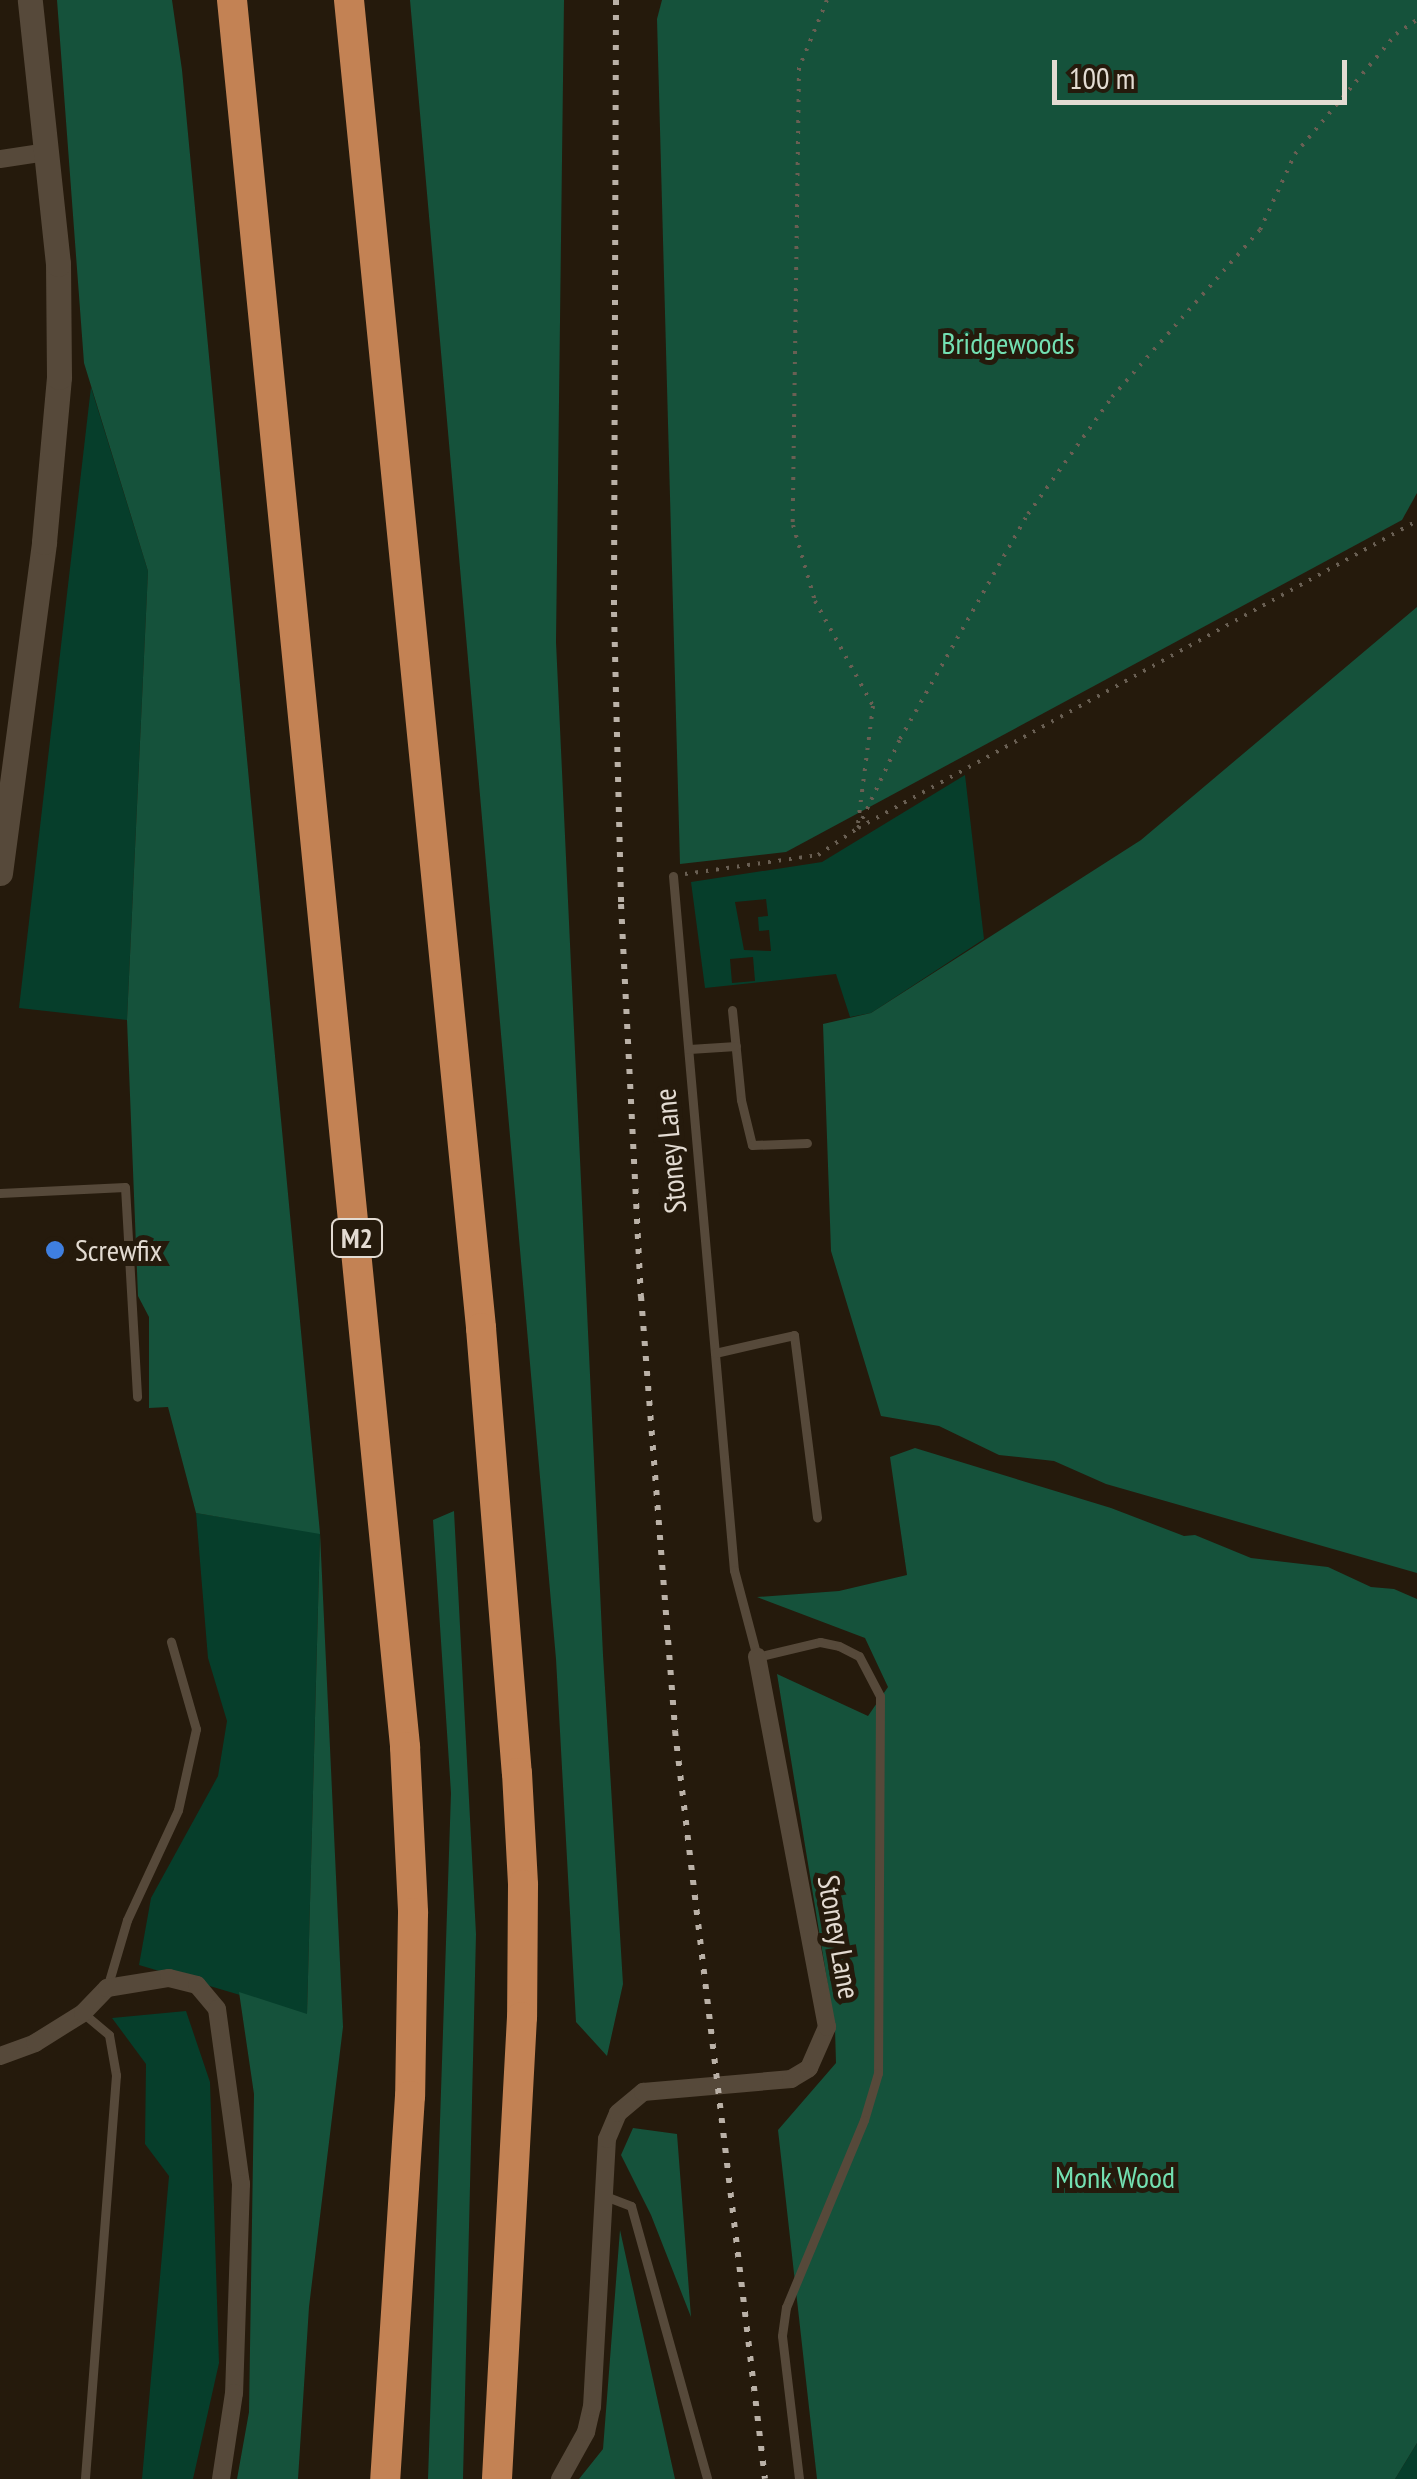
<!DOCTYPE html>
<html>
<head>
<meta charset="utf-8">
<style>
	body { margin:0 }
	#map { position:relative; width:1417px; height:2479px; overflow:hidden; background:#251a0c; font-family:"PT Sans Narrow",sans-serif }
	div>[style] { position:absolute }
	.green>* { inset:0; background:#063e2b }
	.forest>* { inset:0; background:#15523b }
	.path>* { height:4px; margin-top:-2px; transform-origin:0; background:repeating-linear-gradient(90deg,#695f53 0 2.5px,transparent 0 10.5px) }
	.service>* { height:9px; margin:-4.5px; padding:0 4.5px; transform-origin:4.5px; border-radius:4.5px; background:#56493a }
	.minor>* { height:18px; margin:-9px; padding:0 9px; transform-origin:9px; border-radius:9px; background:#56493a }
	.secondary>* { height:25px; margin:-12.5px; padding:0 12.5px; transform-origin:12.5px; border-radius:12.5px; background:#56493a }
	.motorway>* { height:30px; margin:-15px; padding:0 15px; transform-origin:15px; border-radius:15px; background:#c38254 }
	.rail>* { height:6px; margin-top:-3px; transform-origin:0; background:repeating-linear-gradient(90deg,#bab1a7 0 5px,transparent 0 15px) }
	.dots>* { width:28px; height:28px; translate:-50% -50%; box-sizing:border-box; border:5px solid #251a0c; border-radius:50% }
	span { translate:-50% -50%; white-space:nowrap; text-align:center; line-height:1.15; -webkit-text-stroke:10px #251a0c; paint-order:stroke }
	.shield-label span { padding:2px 8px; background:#251a0c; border:2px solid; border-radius:8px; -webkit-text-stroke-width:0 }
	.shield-label { font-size:28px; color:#e3dbd2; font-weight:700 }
	.park-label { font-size:30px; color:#73e0b2 }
	.street-label { font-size:30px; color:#e3dbd2 }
	.poi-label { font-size:30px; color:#e3dbd2 }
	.left { translate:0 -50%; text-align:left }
	.scale { position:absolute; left:1052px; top:60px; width:295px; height:45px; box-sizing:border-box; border:5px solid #e3dbd2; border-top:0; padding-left:12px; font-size:30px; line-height:35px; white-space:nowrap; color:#e3dbd2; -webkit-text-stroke:8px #251a0c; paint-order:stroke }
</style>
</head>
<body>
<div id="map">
	<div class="green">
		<div style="clip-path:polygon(91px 387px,148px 571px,127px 1020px,19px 1008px)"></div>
		<div style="clip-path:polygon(evenodd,965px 775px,984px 939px,871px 1013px,850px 1017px,836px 974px,705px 988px,691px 882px,822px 862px,965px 775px,766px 899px,768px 916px,758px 917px,759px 931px,769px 930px,771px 951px,744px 950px,735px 902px,766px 899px,965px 775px,753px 957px,755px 981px,732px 983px,730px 959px,753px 957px)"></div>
		<div style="clip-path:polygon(196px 1513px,320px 1533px,307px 2015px,139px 1965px,151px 1898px,218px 1776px,227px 1721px,208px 1658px)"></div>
		<div style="clip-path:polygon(186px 2011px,210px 2082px,219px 2363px,193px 2479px,142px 2479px,169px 2176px,145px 2144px,146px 2064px,112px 2018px)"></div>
		<div style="clip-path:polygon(1417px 2443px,1417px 2479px,1395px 2479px)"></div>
	</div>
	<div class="forest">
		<div style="clip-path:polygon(57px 0,172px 0,182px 70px,320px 1533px,343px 2027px,309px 2307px,298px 2479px,237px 2479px,249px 2412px,254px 2094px,239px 1992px,307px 2014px,320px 1534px,196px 1513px,168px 1407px,149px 1408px,149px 1317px,138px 1296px,127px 1020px,148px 571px,84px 363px)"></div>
		<div style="clip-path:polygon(410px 0,564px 0,556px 642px,603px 1655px,623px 1984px,607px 2056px,576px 2022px,556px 1659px)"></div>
		<div style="clip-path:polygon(662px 0,1417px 0,1417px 493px,1402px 520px,786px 852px,680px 864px,657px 19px)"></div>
		<div style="clip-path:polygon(1417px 607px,1417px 1573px,1106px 1484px,1054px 1461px,999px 1455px,939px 1426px,881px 1416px,831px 1251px,823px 1024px,871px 1013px,1141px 840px)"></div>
		<div style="clip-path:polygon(915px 1448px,1111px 1508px,1184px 1536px,1195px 1535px,1251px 1558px,1328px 1567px,1371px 1587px,1394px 1589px,1417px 1599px,1417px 2443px,1395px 2479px,817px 2479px,778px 2130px,836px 2063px,835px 2029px,777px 1674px,868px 1716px,888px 1687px,865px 1638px,757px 1597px,839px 1591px,907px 1575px,890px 1457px)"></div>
		<div style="clip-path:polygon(454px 1511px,476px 1934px,463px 2479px,428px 2479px,451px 1793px,433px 1520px)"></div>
		<div style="clip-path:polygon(633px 2128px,677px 2134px,691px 2317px,651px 2215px,621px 2155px)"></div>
		<div style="clip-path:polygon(620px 2230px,675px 2479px,579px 2479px,603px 2449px)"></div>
	</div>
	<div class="path">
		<div style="left:827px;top:0;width:74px;rotate:112.4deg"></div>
		<div style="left:799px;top:68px;width:457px;rotate:90.8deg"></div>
		<div style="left:793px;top:525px;width:79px;rotate:73.9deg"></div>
		<div style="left:815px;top:601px;width:120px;rotate:61.1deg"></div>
		<div style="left:873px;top:706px;width:118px;rotate:97.3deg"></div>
		<div style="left:858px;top:828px;width:98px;rotate:-64.7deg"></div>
		<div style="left:900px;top:739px;width:259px;rotate:-60.4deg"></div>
		<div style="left:1028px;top:514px;width:144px;rotate:-54.3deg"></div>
		<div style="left:1112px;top:397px;width:223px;rotate:-48.5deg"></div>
		<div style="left:1260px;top:230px;width:84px;rotate:-65.3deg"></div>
		<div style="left:1295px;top:154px;width:157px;rotate:-49.9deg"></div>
		<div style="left:1396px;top:34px;width:25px;rotate:-34deg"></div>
		<div style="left:685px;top:874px;width:134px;rotate:-8.1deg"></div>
		<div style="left:818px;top:855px;width:48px;rotate:-34deg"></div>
		<div style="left:858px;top:828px;width:638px;rotate:-28.78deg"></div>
	</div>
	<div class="service">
		<div style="left:673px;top:876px;width:697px;rotate:84.98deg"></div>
		<div style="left:734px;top:1570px;width:90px;rotate:75.2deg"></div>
		<div style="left:757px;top:1657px;width:65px;rotate:-13.4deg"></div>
		<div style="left:820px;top:1642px;width:19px;rotate:12deg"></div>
		<div style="left:839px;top:1646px;width:22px;rotate:27deg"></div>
		<div style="left:859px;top:1656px;width:45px;rotate:62.3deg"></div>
		<div style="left:880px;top:1696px;width:377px;rotate:90.3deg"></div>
		<div style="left:878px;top:2073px;width:49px;rotate:106.6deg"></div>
		<div style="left:864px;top:2120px;width:203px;rotate:112.6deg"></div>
		<div style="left:786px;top:2307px;width:29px;rotate:98deg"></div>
		<div style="left:782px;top:2336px;width:144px;rotate:83.2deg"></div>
		<div style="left:732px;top:1010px;width:90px;rotate:84.3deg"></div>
		<div style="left:741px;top:1100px;width:46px;rotate:76.3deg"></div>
		<div style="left:752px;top:1145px;width:55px;rotate:-2.1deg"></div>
		<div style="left:689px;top:1049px;width:47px;rotate:-3.7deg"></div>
		<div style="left:0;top:1193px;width:125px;rotate:-2.7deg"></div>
		<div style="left:125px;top:1187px;width:210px;rotate:86.7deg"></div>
		<div style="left:715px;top:1353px;width:81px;rotate:-12.8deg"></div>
		<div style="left:794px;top:1335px;width:184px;rotate:82.8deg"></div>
		<div style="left:107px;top:1988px;width:71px;rotate:-73.6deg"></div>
		<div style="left:127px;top:1920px;width:121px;rotate:-65.1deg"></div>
		<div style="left:178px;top:1810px;width:83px;rotate:-77.5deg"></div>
		<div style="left:196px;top:1729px;width:91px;rotate:-106deg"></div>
		<div style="left:83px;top:2013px;width:34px;rotate:40deg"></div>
		<div style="left:109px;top:2035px;width:41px;rotate:80.1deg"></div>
		<div style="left:116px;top:2075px;width:405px;rotate:94.4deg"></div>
		<div style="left:605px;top:2196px;width:28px;rotate:21deg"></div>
		<div style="left:631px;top:2206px;width:283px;rotate:74.4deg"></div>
	</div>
	<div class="minor">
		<div style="left:0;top:159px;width:48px;rotate:-8.5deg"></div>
		<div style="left:0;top:2056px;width:37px;rotate:-20deg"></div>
		<div style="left:35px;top:2043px;width:57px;rotate:-32deg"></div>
		<div style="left:83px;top:2013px;width:35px;rotate:-46deg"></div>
		<div style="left:107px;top:1988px;width:63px;rotate:-9.2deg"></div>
		<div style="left:169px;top:1978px;width:29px;rotate:14deg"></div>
		<div style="left:197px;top:1985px;width:31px;rotate:50deg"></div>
		<div style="left:217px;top:2009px;width:177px;rotate:82.2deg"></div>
		<div style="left:241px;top:2184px;width:209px;rotate:91.9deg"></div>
		<div style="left:234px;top:2393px;width:87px;rotate:98.6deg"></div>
		<div style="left:560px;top:2479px;width:54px;rotate:-61deg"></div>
		<div style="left:586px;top:2432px;width:26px;rotate:-77deg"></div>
		<div style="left:592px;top:2407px;width:268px;rotate:-86.8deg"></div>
		<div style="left:607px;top:2139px;width:28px;rotate:-67deg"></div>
		<div style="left:618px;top:2113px;width:33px;rotate:-40deg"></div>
		<div style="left:643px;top:2092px;width:149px;rotate:-5deg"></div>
		<div style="left:791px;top:2079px;width:21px;rotate:-31deg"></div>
		<div style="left:809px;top:2068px;width:45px;rotate:-66.3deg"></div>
		<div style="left:827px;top:2027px;width:377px;rotate:-100.7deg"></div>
	</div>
	<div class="secondary">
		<div style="left:0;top:873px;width:334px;rotate:-82.4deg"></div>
		<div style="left:44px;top:542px;width:166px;rotate:-84.8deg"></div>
		<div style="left:59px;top:377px;width:113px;rotate:-90.5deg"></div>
		<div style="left:58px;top:264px;width:265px;rotate:-96.1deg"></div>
	</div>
	<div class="motorway">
		<div style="left:232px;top:0;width:1756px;rotate:84.34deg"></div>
		<div style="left:405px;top:1747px;width:166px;rotate:87.2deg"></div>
		<div style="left:413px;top:1913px;width:183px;rotate:90.9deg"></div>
		<div style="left:410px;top:2096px;width:384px;rotate:93.7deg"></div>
		<div style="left:349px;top:0;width:1335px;rotate:84.32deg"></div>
		<div style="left:481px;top:1328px;width:446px;rotate:85.4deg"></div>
		<div style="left:517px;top:1773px;width:112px;rotate:86.9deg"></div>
		<div style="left:523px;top:1885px;width:132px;rotate:90.4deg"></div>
		<div style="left:522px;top:2017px;width:463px;rotate:93.1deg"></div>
	</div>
	<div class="rail">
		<div style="left:616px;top:0;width:612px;rotate:90.19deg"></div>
		<div style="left:614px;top:612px;width:292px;rotate:88.6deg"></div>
		<div style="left:621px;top:904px;width:393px;rotate:87.1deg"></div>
		<div style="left:641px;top:1296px;width:436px;rotate:85.5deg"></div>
		<div style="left:675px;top:1731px;width:753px;rotate:83.14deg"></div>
	</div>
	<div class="dots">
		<div style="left:55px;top:1250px;background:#3f7fe0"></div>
	</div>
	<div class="shield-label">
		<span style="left:357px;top:1238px">M2</span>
	</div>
	<div class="park-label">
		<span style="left:1008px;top:343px">Bridgewoods</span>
		<span style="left:1115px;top:2177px">Monk Wood</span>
	</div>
	<div class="street-label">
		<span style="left:670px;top:1151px;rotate:-95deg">Stoney Lane</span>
		<span style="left:839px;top:1937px;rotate:80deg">Stoney Lane</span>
	</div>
	<div class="poi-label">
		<span class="left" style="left:75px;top:1250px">Screwfix</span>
	</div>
	<div class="scale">100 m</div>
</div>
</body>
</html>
